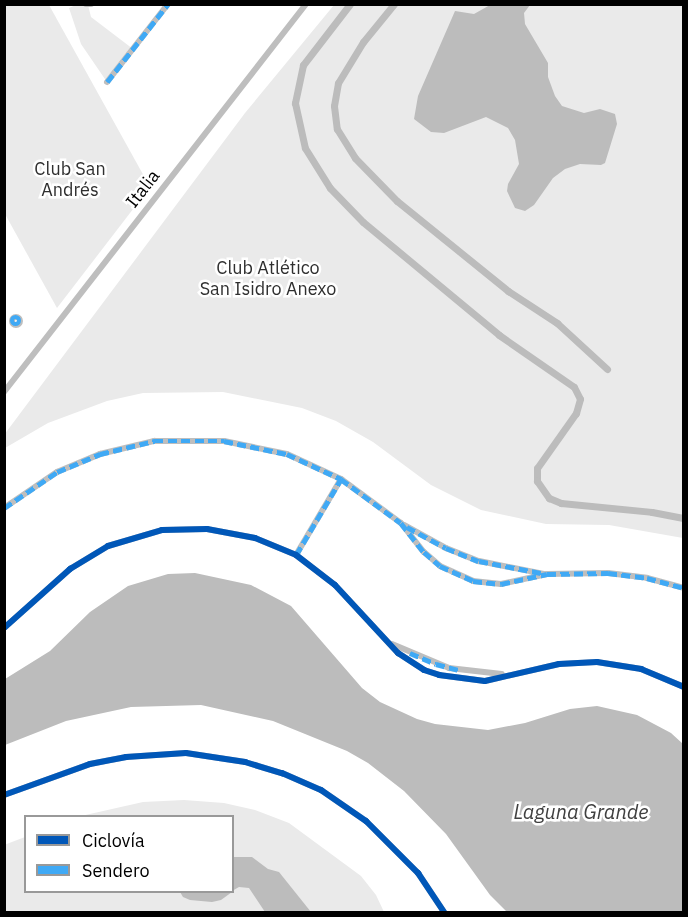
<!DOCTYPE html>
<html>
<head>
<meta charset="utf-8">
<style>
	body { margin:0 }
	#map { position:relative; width:688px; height:917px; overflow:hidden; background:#fff; font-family:"IBM Plex Sans",sans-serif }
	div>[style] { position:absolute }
	.green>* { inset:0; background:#eaeaea }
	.water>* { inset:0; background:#bcbcbc }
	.canal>* { height:7px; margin:-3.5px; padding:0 3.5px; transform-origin:3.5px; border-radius:3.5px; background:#bcbcbc }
	.minor>* { height:6px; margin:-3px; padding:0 3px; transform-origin:3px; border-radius:3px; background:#bebebe }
	.minor>.ring { margin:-3px; padding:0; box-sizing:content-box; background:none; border:6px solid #bebebe; border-radius:50% }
	.quiet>* { height:4.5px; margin-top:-2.25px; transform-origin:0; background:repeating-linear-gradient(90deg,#3fa9f5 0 9px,transparent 0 13.5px) }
	.quiet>.ring { margin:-2.25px; padding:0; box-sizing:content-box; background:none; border:4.5px solid #3fa9f5; border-radius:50% }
	.cycleway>* { height:6px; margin:-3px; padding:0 3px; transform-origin:3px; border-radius:3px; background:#0057b8 }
	span { translate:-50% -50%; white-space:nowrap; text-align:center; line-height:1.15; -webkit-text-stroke:5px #fff; paint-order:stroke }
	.park-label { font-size:18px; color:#2f2f2f }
	.street-label { font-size:18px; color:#000 }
	.water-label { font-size:20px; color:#404040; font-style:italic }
	.frame { position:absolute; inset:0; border:6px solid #000; pointer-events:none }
	.legend { position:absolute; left:24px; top:815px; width:210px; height:78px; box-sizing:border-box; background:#fff; border:2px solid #999; margin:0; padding:8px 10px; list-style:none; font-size:18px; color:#000 }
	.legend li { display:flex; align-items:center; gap:12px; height:30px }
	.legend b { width:30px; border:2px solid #999 }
</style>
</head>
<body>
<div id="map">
	<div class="green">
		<div style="clip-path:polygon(4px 5px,49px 5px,150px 187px,57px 308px,5px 214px)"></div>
		<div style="clip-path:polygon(76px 5px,88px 5px,91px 17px,133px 49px,107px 82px,81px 44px,69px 8px)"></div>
		<div style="clip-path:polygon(334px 5px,683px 5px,683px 538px,609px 525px,546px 524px,481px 510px,431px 485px,373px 442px,336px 421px,302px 408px,223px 392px,143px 393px,107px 401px,48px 423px,5px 448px,4px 435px,245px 113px)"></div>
		<div style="clip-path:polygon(184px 800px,224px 803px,255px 810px,289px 823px,361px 876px,376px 895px,384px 912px,5px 912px,4px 845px,25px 837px,26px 892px,232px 892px,232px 816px,81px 816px,143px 802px)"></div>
	</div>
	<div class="water">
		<div style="clip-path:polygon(490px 5px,530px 5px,524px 13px,525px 24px,548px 63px,548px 77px,555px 96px,562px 106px,584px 113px,600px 109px,615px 114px,617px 124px,605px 163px,601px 165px,580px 164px,565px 169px,553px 178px,534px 205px,525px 211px,515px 208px,507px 191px,508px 184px,519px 164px,515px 140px,508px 128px,486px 117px,444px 133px,431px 132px,414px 119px,418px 96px,455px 11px,474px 14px)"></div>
		<div style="clip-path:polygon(195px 573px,251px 585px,291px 606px,362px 688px,380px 702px,417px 719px,435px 724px,488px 730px,525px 723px,570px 709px,597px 706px,637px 715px,671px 733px,683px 744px,683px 912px,507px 912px,490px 895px,446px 834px,404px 791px,368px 763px,347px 751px,273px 721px,201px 705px,131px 707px,66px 721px,5px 745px,5px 679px,50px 651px,90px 612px,128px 586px,168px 574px)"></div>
		<div style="clip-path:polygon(233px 857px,252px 857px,268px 869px,279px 872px,311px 912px,265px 912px,249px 888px,239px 887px,232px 891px)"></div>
		<div style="clip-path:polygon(180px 892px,232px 892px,221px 900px,212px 902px,190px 900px,183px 897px)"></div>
	</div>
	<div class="canal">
		<div style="left:350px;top:4px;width:77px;rotate:127.6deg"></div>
		<div style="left:303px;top:65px;width:39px;rotate:102deg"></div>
		<div style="left:295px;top:103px;width:46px;rotate:77.5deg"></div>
		<div style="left:305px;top:148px;width:47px;rotate:58deg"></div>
		<div style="left:330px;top:188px;width:47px;rotate:45.9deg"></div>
		<div style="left:363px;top:222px;width:177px;rotate:39.7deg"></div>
		<div style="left:499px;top:335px;width:91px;rotate:34.7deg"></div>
		<div style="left:574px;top:387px;width:13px;rotate:63deg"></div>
		<div style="left:580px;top:399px;width:15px;rotate:106deg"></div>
		<div style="left:576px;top:413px;width:67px;rotate:125.3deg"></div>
		<div style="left:537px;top:468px;width:13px;rotate:90deg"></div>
		<div style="left:537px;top:481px;width:21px;rotate:55deg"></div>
		<div style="left:549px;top:498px;width:13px;rotate:23deg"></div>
		<div style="left:561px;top:503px;width:91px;rotate:5.6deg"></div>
		<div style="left:652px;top:512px;width:33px;rotate:11deg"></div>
		<div style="left:394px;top:4px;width:49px;rotate:129.2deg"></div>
		<div style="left:363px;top:42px;width:48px;rotate:121.4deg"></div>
		<div style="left:338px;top:83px;width:23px;rotate:100deg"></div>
		<div style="left:334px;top:106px;width:23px;rotate:83deg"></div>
		<div style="left:337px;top:129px;width:34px;rotate:58deg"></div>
		<div style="left:355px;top:158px;width:60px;rotate:45.7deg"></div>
		<div style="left:397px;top:201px;width:143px;rotate:39deg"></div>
		<div style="left:508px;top:291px;width:59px;rotate:33.1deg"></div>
		<div style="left:557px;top:323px;width:68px;rotate:42.6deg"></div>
	</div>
	<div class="minor">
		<div style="left:86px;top:4px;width:5px"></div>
		<div style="left:107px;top:82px;width:99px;rotate:-52deg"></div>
		<div class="ring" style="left:12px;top:317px;width:2px;height:2px"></div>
		<div style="left:4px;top:392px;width:492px;rotate:-52.1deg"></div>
		<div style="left:4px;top:508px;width:64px;rotate:-34.2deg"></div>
		<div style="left:57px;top:472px;width:47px;rotate:-22.7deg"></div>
		<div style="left:100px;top:454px;width:56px;rotate:-13.5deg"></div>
		<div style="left:154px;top:441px;width:70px"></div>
		<div style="left:224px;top:441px;width:64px;rotate:11.7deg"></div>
		<div style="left:287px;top:454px;width:60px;rotate:24.8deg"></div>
		<div style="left:341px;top:479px;width:74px;rotate:36.3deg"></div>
		<div style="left:401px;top:523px;width:37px;rotate:52deg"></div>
		<div style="left:424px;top:552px;width:21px;rotate:41deg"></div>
		<div style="left:440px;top:566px;width:36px;rotate:24deg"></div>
		<div style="left:473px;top:581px;width:28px;rotate:6deg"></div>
		<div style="left:501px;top:584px;width:47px;rotate:-12.3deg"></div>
		<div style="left:547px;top:574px;width:61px;rotate:-0.9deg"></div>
		<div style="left:608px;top:573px;width:39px;rotate:7deg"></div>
		<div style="left:647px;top:578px;width:38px;rotate:15deg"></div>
		<div style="left:404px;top:525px;width:48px;rotate:28.7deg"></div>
		<div style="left:446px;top:548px;width:35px;rotate:22deg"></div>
		<div style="left:479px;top:561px;width:66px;rotate:11.3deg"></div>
		<div style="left:296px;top:555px;width:88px;rotate:-59.4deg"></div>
		<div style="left:4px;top:628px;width:89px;rotate:-41.8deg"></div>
		<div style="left:70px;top:569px;width:44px;rotate:-31.2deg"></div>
		<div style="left:108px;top:546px;width:56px;rotate:-16.5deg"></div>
		<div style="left:162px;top:530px;width:45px;rotate:-1.3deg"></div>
		<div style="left:207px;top:529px;width:49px;rotate:10.6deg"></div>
		<div style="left:255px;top:538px;width:44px;rotate:22.5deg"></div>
		<div style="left:296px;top:555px;width:49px;rotate:37.6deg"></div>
		<div style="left:335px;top:585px;width:93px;rotate:47.2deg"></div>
		<div style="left:398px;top:653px;width:31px;rotate:33deg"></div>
		<div style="left:424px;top:670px;width:16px;rotate:18deg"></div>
		<div style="left:439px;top:675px;width:46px;rotate:7.4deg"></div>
		<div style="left:485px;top:681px;width:76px;rotate:-12.9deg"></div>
		<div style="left:559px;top:664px;width:38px;rotate:-3deg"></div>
		<div style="left:597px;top:662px;width:45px;rotate:9deg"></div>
		<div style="left:641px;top:669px;width:47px;rotate:22.7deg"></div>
		<div style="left:392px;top:644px;width:62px;rotate:22.8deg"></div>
		<div style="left:449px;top:668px;width:53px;rotate:6.5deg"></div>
		<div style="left:4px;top:795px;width:91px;rotate:-19.8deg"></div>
		<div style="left:90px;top:764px;width:37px;rotate:-11deg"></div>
		<div style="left:126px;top:757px;width:60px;rotate:-3.8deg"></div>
		<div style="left:186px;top:753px;width:60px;rotate:8.7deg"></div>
		<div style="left:245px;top:762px;width:39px;rotate:17deg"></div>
		<div style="left:282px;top:773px;width:43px;rotate:23.6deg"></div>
		<div style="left:321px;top:790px;width:55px;rotate:34.6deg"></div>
		<div style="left:366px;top:821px;width:74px;rotate:45deg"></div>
		<div style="left:418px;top:873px;width:47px;rotate:56.3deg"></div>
	</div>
	<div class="quiet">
		<div style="left:86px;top:4px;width:5px"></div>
		<div style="left:107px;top:82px;width:99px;rotate:-52deg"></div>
		<div class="ring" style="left:12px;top:317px;width:3.5px;height:3.5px"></div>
		<div style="left:4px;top:391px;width:1px"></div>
		<div style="left:4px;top:508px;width:64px;rotate:-34.2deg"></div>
		<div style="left:57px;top:472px;width:47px;rotate:-22.7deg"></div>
		<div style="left:100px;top:454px;width:56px;rotate:-13.5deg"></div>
		<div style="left:154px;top:441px;width:70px"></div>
		<div style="left:224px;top:441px;width:64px;rotate:11.7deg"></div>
		<div style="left:287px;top:454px;width:60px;rotate:24.8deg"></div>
		<div style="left:341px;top:479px;width:74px;rotate:36.3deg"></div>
		<div style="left:401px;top:523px;width:37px;rotate:52deg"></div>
		<div style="left:424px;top:552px;width:21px;rotate:41deg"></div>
		<div style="left:440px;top:566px;width:36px;rotate:24deg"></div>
		<div style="left:473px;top:581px;width:28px;rotate:6deg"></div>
		<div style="left:501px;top:584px;width:47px;rotate:-12.3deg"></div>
		<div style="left:547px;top:574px;width:61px;rotate:-0.9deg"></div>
		<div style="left:608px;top:573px;width:39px;rotate:7deg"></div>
		<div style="left:647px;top:578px;width:38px;rotate:15deg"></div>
		<div style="left:407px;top:527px;width:44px;rotate:28.3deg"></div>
		<div style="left:446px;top:548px;width:35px;rotate:22deg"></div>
		<div style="left:479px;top:561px;width:63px;rotate:11deg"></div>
		<div style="left:296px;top:555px;width:88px;rotate:-59.4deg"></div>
		<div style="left:410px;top:653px;width:28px;rotate:23deg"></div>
		<div style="left:436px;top:664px;width:23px;rotate:15deg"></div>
	</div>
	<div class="cycleway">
		<div style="left:4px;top:628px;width:89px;rotate:-41.8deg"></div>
		<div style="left:70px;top:569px;width:44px;rotate:-31.2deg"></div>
		<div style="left:108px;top:546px;width:56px;rotate:-16.5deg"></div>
		<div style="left:162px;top:530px;width:45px;rotate:-1.3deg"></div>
		<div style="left:207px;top:529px;width:49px;rotate:10.6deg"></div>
		<div style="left:255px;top:538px;width:44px;rotate:22.5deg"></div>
		<div style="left:296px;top:555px;width:49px;rotate:37.6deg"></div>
		<div style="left:335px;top:585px;width:93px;rotate:47.2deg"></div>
		<div style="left:398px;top:653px;width:31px;rotate:33deg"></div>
		<div style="left:424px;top:670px;width:16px;rotate:18deg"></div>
		<div style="left:439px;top:675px;width:46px;rotate:7.4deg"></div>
		<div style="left:485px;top:681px;width:76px;rotate:-12.9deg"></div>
		<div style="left:559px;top:664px;width:38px;rotate:-3deg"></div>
		<div style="left:597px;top:662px;width:45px;rotate:9deg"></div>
		<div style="left:641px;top:669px;width:47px;rotate:22.7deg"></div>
		<div style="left:4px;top:795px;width:91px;rotate:-19.8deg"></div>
		<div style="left:90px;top:764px;width:37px;rotate:-11deg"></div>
		<div style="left:126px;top:757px;width:60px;rotate:-3.8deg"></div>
		<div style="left:186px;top:753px;width:60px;rotate:8.7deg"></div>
		<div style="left:245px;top:762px;width:39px;rotate:17deg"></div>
		<div style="left:282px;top:773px;width:43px;rotate:23.6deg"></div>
		<div style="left:321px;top:790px;width:55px;rotate:34.6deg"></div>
		<div style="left:366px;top:821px;width:74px;rotate:45deg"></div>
		<div style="left:418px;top:873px;width:47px;rotate:56.3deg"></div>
	</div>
	<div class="park-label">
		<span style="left:70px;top:180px">Club San<br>Andrés</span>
		<span style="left:268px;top:279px">Club Atlético<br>San Isidro Anexo</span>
	</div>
	<div class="street-label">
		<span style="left:143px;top:189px;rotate:-52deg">Italia</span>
	</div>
	<div class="water-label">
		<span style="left:581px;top:811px">Laguna Grande</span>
	</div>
	<div class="frame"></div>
	<ul class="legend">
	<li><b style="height:8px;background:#0057b8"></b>Ciclovía</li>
	<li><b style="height:8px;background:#3fa9f5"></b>Sendero</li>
	</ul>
</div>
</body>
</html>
